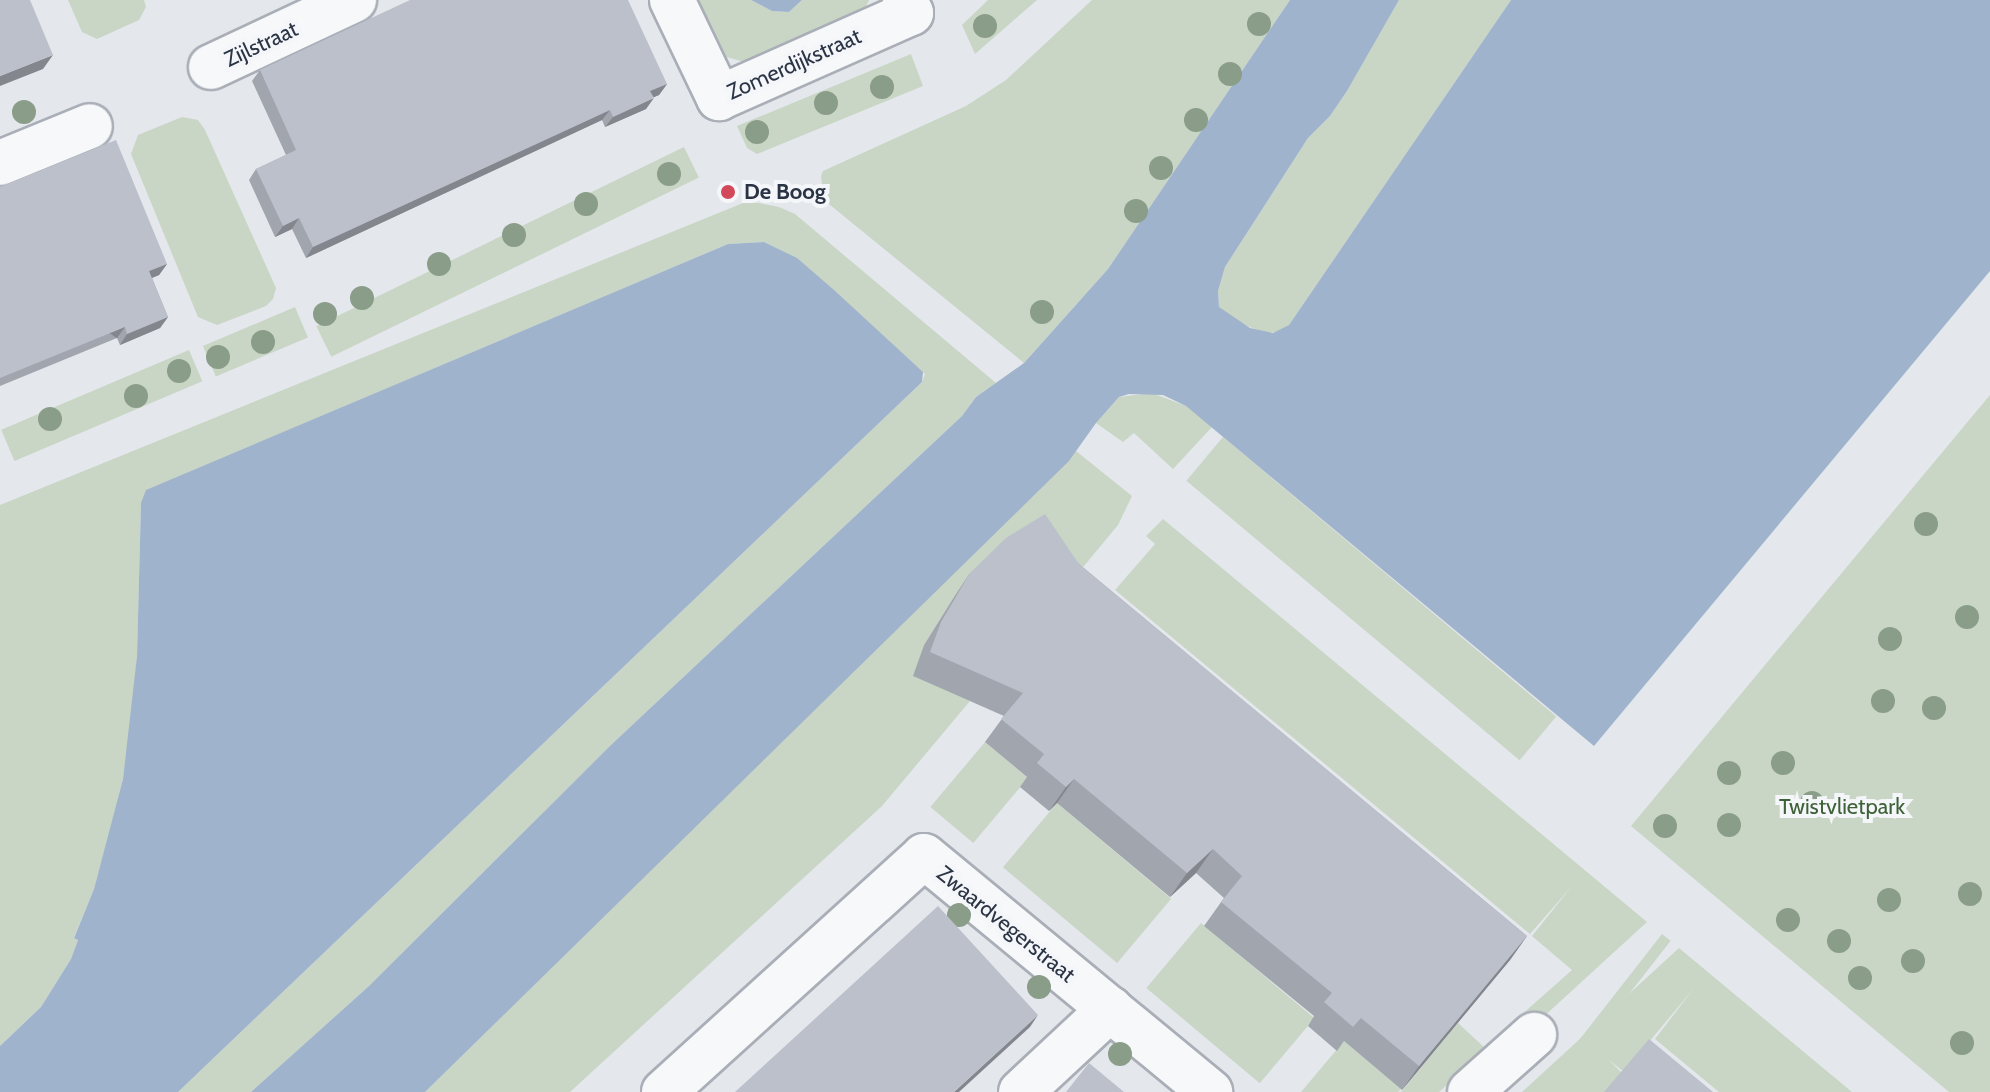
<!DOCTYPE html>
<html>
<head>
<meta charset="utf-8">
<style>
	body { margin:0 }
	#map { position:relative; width:1990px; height:1092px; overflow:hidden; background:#e4e7ec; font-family:Cabin,sans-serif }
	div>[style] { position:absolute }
	.green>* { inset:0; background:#c9d6c5; transform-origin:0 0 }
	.water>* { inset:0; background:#9fb4cc }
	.roads { filter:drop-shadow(2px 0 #a9aeb7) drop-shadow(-2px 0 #a9aeb7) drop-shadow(0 2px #a9aeb7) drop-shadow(0 -2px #a9aeb7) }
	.minor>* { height:44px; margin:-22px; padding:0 22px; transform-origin:22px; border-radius:22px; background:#f7f8fa }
	.trees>* { width:24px; height:24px; margin:-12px; border-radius:50%; background:#899d89 }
	.wall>* { inset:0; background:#a1a5ae }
	.shaded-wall>* { inset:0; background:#83868d; transform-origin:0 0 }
	.building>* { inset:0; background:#bbc0ca }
	.dots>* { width:22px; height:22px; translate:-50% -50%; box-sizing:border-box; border:4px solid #f4f6f9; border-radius:50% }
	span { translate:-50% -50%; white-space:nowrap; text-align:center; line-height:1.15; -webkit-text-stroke:8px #f4f6f9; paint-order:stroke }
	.street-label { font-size:22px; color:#2b3445 }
	.poi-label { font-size:22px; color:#2b3445; font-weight:700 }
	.left { translate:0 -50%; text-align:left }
	.park-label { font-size:22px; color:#3f6138 }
</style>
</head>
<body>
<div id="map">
	<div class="green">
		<div style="clip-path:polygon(68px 0,144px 0,146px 7px,139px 20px,97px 39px,82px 32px)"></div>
		<div style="clip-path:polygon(690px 0,751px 0,772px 11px,789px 12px,802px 0,869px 0,862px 14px,748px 63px,723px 56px)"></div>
		<div style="clip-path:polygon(988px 0,1037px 0,975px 54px,962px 25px)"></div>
		<div style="clip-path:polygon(1092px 0,1290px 0,1108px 269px,1024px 363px,824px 200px,821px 176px,823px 171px,966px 106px,1006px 80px)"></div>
		<div style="clip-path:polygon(1399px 0,1511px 0,1289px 325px,1278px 332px,1265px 333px,1237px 322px,1219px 307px,1218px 291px,1225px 267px,1308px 138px,1330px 116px,1347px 91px)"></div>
		<div style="clip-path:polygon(911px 54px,923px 86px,757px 154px,747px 148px,737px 126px)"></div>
		<div style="clip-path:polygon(182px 117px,198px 120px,205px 130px,276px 288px,273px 299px,266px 306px,217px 325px,198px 317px,131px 154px,138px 135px)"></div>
		<div style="left:684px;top:147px;width:34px;height:409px;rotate:64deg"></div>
		<div style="clip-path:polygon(748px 201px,779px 207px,795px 214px,996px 383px,976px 397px,962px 416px,612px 744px,369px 986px,251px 1092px,178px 1092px,922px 382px,925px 374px,796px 258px,764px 242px,728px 244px,147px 490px,141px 504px,137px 656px,132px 712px,123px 779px,109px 834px,94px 889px,74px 937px,78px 940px,71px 959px,41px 1007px,0 1046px,0 505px)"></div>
		<div style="left:295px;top:307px;width:33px;height:100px;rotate:67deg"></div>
		<div style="left:189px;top:350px;width:34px;height:204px;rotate:67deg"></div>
		<div style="clip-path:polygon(1152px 393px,1186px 406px,1212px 427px,1173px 469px,1134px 433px,1123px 442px,1096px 423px,1119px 397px)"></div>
		<div style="clip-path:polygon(1990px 395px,1990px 1092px,1949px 1092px,1631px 826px)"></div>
		<div style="left:1223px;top:437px;width:435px;height:57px;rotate:40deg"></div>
		<div style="clip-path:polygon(1076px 451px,1132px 496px,1118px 525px,1064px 590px,970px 578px,954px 597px,924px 645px,914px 676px,970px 701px,882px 806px,570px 1092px,425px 1092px)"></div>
		<div style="clip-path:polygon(1163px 519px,1647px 922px,1529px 1030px,1519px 1017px,1572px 970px,1532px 936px,1572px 886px,1530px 934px,1115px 590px,1155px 544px,1146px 536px)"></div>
		<div style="left:985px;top:742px;width:56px;height:85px;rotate:40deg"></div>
		<div style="left:1057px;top:803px;width:149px;height:84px;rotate:40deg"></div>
		<div style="left:1201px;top:923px;width:148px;height:85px;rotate:40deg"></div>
		<div style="left:1662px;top:934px;width:11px;height:234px;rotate:38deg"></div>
		<div style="clip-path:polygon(1679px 948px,1852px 1092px,1719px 1092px,1655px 1039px,1694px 988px,1624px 1072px,1609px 1060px,1623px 1074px,1608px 1092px,1522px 1092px)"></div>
		<div style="clip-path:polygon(1458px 1023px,1486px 1049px,1439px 1092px,1401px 1092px)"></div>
		<div style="clip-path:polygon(1344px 1041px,1401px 1089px,1398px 1092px,1301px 1092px)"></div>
	</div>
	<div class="water">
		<div style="clip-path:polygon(751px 0,802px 0,789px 12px,772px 11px)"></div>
		<div style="clip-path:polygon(1290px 0,1399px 0,1347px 91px,1330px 116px,1308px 138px,1225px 267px,1218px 291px,1219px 307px,1250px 328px,1273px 333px,1289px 325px,1511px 0,1990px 0,1990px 271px,1594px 746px,1186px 406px,1163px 395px,1129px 394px,1119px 397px,1096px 423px,1069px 461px,425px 1092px,251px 1092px,369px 986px,612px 744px,962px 416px,976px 397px,1024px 363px,1108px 269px)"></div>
		<div style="clip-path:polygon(764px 242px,797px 258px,834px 290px,923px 372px,922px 382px,178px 1092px,0 1092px,0 1046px,41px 1007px,71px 959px,78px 940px,74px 938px,94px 889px,123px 779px,137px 656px,141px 503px,146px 490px,728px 244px)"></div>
	</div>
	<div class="roads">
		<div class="minor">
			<div style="left:672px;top:0;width:109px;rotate:64.4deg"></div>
			<div style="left:719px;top:98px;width:210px;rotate:-23.9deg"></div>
			<div style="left:911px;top:13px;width:14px;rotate:-115deg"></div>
			<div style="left:211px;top:67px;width:158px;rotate:-25.1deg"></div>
			<div style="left:0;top:163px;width:97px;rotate:-22.3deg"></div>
			<div style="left:664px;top:1092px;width:351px;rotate:-42.2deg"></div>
			<div style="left:924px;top:856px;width:371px;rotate:39.5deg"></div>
			<div style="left:1021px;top:1092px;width:122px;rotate:-43deg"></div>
			<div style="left:1470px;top:1092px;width:86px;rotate:-41.7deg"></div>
		</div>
	</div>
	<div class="trees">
		<div style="left:1259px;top:24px"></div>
		<div style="left:985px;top:26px"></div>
		<div style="left:1230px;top:74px"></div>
		<div style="left:882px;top:87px"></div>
		<div style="left:826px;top:103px"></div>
		<div style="left:24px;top:112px"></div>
		<div style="left:1196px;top:120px"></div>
		<div style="left:757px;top:132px"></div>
		<div style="left:1161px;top:168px"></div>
		<div style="left:669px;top:174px"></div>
		<div style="left:586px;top:204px"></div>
		<div style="left:1136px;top:211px"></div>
		<div style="left:514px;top:235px"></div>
		<div style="left:439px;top:264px"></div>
		<div style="left:362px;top:298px"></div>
		<div style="left:1042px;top:312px"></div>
		<div style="left:325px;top:314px"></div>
		<div style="left:263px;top:342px"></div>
		<div style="left:218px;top:357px"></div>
		<div style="left:179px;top:371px"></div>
		<div style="left:136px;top:396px"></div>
		<div style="left:50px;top:419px"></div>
		<div style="left:1926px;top:524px"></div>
		<div style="left:1967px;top:617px"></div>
		<div style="left:1890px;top:639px"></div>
		<div style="left:1883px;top:701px"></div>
		<div style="left:1934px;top:708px"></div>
		<div style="left:1783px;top:763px"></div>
		<div style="left:1729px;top:773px"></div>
		<div style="left:1812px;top:803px"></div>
		<div style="left:1729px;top:825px"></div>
		<div style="left:1665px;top:826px"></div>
		<div style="left:1970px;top:894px"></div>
		<div style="left:1889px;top:900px"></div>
		<div style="left:959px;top:915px"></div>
		<div style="left:1788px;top:920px"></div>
		<div style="left:1839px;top:941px"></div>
		<div style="left:1913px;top:961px"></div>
		<div style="left:1860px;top:978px"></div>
		<div style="left:1039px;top:987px"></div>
		<div style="left:1962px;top:1043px"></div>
		<div style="left:1120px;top:1054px"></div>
	</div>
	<div class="wall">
		<div style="clip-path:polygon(260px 70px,667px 84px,659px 95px,653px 97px,646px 109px,605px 127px,602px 120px,306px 258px,292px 229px,275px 237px,249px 180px,256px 169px,286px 155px,252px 81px)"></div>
		<div style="clip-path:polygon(0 187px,167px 264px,159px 275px,152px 278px,168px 317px,160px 328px,120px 345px,117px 338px,0 386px)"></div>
		<div style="clip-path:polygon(1079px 564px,1527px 936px,1510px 960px,1402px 1090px,1344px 1041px,1337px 1051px,1308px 1026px,1314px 1016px,1204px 926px,1224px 898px,1196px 873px,1170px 897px,1057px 803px,1049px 811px,1020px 787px,1027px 777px,985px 742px,1004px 716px,913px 676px,924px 645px,954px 597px,970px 573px)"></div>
	</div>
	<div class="shaded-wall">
		<div style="clip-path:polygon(53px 55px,43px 69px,0 86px,0 76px)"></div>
		<div style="clip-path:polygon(667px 84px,659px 95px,643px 102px,650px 91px)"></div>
		<div style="clip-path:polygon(654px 98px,646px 109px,605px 127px,613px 117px)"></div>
		<div style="clip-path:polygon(610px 110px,602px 120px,306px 258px,313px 247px)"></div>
		<div style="clip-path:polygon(299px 218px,292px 229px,275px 237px,283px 226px)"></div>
		<div style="clip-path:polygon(167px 264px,159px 275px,142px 282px,149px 271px)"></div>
		<div style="clip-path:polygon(168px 317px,160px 328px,120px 345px,127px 334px)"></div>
		<div style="left:125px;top:327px;width:14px;height:135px;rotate:126deg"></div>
		<div style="clip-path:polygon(1074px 779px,1057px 803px,1049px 811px,1066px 787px)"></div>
		<div style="clip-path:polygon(1213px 849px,1196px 873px,1170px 897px,1187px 873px)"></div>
		<div style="clip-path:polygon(1527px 936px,1510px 960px,1402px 1090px,1419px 1066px)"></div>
		<div style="clip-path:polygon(1038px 1015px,1030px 1027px,959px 1092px,954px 1092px)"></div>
	</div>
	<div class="building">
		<div style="clip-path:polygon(0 0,30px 0,53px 55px,0 76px)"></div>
		<div style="clip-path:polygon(410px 0,628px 0,667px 84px,650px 91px,654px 98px,613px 117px,610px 110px,313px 247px,299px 218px,283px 226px,256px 169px,296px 150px,260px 70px)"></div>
		<div style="clip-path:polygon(116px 140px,167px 264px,149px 271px,168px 317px,127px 334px,125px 327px,0 378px,0 187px)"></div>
		<div style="clip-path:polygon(1045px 514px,1079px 564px,1527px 936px,1419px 1066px,1361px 1018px,1353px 1027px,1324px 1002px,1332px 993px,1221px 902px,1242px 876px,1213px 849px,1187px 873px,1074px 779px,1066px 787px,1037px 763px,1044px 754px,1001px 719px,1023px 693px,930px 652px,941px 622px,970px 573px,1006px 538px)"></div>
		<div style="clip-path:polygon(938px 906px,1038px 1015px,954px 1092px,735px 1092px)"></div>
		<div style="clip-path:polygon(1649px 1039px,1713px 1092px,1604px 1092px)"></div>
		<div style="clip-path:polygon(1089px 1063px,1124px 1092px,1066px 1092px)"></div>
	</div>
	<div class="dots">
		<div style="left:728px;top:192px;background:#d1495b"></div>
	</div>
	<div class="street-label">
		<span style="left:261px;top:44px;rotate:-25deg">Zijlstraat</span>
		<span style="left:794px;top:64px;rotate:-24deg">Zomerdijkstraat</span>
		<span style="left:1006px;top:924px;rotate:39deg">Zwaardvegerstraat</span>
	</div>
	<div class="poi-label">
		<span class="left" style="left:744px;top:192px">De Boog</span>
	</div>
	<div class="park-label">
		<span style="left:1842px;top:807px">Twistvlietpark</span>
	</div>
</div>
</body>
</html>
